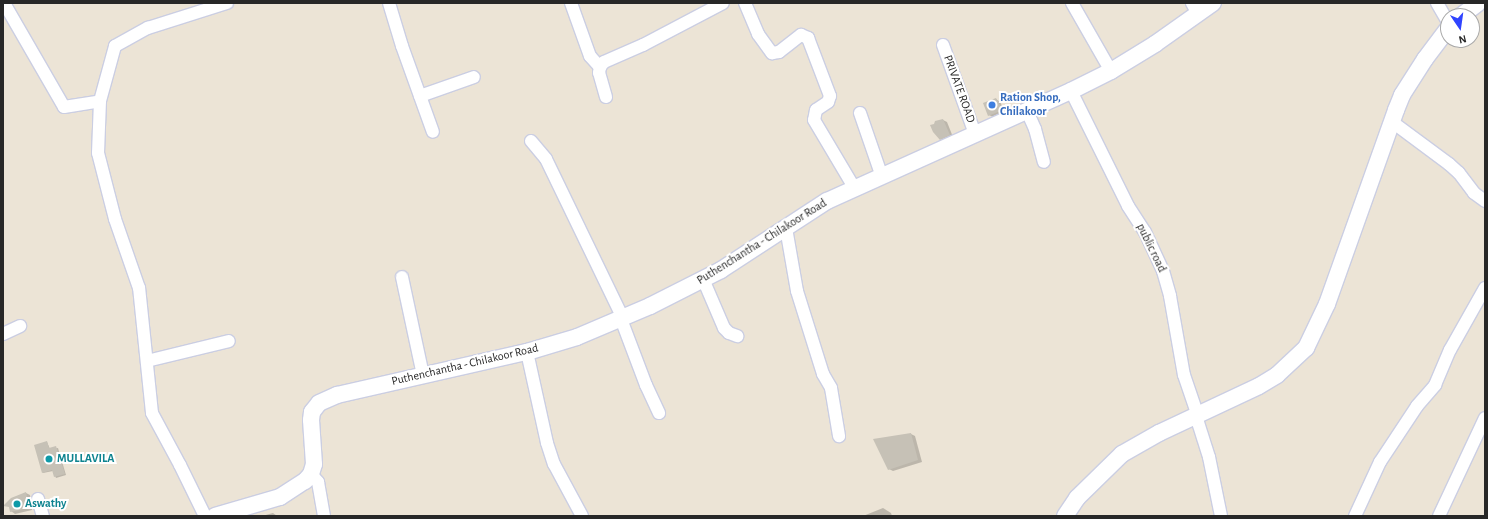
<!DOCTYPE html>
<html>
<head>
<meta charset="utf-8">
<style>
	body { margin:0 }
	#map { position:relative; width:1488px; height:519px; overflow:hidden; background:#ece4d6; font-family:"Alegreya Sans",sans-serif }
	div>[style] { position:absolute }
	.shadow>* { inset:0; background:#0003 }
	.building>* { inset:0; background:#c6c1b6 }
	.roads { filter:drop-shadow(1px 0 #cbcee2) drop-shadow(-1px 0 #cbcee2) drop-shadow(0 1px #cbcee2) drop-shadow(0 -1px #cbcee2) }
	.minor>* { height:12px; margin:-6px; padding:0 6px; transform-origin:6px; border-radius:6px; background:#fff }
	.secondary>* { height:16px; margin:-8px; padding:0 8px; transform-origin:8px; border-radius:8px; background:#fff }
	.dots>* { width:11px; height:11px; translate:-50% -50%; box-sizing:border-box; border:2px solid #fff; border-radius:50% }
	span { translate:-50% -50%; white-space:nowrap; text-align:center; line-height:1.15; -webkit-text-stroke:4px #fff; paint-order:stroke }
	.street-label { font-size:12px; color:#272727 }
	.shop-label { font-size:12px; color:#366cbe; font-weight:700 }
	.left { translate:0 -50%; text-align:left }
	.culture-label { font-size:12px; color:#0d838f; font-weight:700 }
	.frame { position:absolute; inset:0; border:4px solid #272727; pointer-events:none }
	.north { position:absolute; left:1440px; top:8px; width:40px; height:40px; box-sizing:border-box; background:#fff; border:1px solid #a9a9a9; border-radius:50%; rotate:167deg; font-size:11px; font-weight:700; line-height:16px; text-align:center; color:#272727 }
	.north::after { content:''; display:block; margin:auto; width:14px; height:18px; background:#3044ff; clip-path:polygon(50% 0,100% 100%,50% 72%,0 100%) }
</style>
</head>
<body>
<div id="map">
	<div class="shadow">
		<div style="clip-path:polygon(996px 99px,1000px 102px,1006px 113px,993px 117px,989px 115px)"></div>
		<div style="clip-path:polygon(943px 120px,947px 122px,953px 137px,945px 141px,940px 139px)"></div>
		<div style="clip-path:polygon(911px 434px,915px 436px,922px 462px,893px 471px,889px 469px)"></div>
		<div style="clip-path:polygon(47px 442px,50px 449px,58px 448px,66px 475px,56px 478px,53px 471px,43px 473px)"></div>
		<div style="clip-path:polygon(26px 493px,30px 495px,32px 510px,15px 514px,11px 511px)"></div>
		<div style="clip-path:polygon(883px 508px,891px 513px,892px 516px,863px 516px)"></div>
		<div style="clip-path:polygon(273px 513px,277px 516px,262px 516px)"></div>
	</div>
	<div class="building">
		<div style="clip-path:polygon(996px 98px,1003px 110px,988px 116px,983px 103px)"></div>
		<div style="clip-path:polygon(943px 119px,950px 135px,940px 140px,933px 132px,930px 125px,934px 124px,935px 121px)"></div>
		<div style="clip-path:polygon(911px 433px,918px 460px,888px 470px,873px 439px)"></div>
		<div style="clip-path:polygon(47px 441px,49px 448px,56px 446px,65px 474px,54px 477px,52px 470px,42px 473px,34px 445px)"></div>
		<div style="clip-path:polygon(26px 492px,29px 508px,10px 512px,9px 507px,3px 506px,11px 498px)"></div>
	</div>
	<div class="roads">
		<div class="minor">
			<div style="left:4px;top:3px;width:120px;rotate:60deg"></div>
			<div style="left:64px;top:107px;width:36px;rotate:-9deg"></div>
			<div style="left:389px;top:3px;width:45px;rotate:73.2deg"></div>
			<div style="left:402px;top:46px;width:91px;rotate:70.2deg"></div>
			<div style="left:571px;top:3px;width:56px;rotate:70.3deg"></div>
			<div style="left:590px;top:56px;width:15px;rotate:48deg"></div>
			<div style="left:745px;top:3px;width:34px;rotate:67deg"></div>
			<div style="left:758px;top:34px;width:24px;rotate:54deg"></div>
			<div style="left:772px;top:53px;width:7px;rotate:-8deg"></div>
			<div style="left:779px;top:52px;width:28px;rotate:-38deg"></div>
			<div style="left:801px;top:35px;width:8px;rotate:23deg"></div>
			<div style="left:808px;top:38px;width:62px;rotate:69.2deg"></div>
			<div style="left:830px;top:96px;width:6px;rotate:108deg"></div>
			<div style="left:828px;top:102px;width:14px;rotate:146deg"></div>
			<div style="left:816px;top:110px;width:10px;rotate:101deg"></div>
			<div style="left:814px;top:120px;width:80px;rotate:59.3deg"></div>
			<div style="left:1072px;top:3px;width:78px;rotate:60.2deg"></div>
			<div style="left:1192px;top:3px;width:13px;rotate:61deg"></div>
			<div style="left:1437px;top:3px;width:22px;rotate:60deg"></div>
			<div style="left:943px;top:45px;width:95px;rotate:70.2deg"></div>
			<div style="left:1071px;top:91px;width:128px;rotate:63.6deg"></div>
			<div style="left:1128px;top:206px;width:31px;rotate:57deg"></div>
			<div style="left:1145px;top:232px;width:43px;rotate:65.2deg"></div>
			<div style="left:1163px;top:271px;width:26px;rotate:74deg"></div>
			<div style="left:1170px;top:296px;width:80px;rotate:80deg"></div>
			<div style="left:1184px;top:375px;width:43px;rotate:71.1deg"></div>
			<div style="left:420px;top:96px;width:57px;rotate:-19.4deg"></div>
			<div style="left:606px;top:97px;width:25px;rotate:-106deg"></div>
			<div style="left:599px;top:73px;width:6px;rotate:-81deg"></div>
			<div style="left:600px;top:67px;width:6px;rotate:-51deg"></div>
			<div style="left:604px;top:62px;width:43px;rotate:-23.6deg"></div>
			<div style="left:643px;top:45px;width:90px;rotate:-27.7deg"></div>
			<div style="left:1027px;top:111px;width:20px;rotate:66deg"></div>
			<div style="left:1035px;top:129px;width:34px;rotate:75deg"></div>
			<div style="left:860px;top:113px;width:68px;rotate:71deg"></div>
			<div style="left:1391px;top:121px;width:72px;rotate:36.6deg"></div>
			<div style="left:1449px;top:164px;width:13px;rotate:42deg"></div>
			<div style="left:1459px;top:173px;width:25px;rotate:53deg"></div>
			<div style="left:1474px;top:193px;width:14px;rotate:36deg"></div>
			<div style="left:531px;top:141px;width:23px;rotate:50deg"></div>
			<div style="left:546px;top:159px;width:177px;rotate:64.2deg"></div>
			<div style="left:786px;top:228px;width:64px;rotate:80.1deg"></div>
			<div style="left:797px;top:291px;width:87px;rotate:72.6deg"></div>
			<div style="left:823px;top:374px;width:16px;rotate:60deg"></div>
			<div style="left:831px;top:388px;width:49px;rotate:80.5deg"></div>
			<div style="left:402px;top:277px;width:100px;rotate:77.9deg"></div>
			<div style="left:703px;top:279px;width:53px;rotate:66.8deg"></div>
			<div style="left:724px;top:328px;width:7px;rotate:45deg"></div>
			<div style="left:729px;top:333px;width:9px;rotate:21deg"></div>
			<div style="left:621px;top:319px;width:71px;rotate:69.3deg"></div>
			<div style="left:646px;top:385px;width:31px;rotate:65deg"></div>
			<div style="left:3px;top:334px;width:19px;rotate:-25deg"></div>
			<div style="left:527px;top:352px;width:93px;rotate:77.6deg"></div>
			<div style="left:547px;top:443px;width:22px;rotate:72deg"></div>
			<div style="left:554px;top:464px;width:59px;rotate:61.7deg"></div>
			<div style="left:151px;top:360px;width:80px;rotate:-13.7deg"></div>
			<div style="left:1196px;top:416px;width:43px;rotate:72.4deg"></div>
			<div style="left:1209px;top:457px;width:60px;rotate:78.5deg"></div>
			<div style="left:311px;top:474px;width:11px;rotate:49deg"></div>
			<div style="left:318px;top:482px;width:35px;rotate:80deg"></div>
			<div style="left:38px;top:499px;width:18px;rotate:74deg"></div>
			<div style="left:205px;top:516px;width:57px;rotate:-116.1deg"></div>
			<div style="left:180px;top:465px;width:59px;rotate:-118.3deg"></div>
			<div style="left:152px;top:413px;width:126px;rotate:-95.9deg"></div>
			<div style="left:139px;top:288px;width:73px;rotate:-109.2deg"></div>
			<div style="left:115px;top:219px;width:68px;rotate:-104.4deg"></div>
			<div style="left:98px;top:153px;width:52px;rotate:-87.8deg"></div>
			<div style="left:100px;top:101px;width:57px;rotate:-74.7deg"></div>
			<div style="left:115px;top:46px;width:38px;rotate:-29deg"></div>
			<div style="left:148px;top:28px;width:83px;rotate:-17.6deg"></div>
			<div style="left:1355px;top:516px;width:60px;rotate:-65.2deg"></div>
			<div style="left:1380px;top:462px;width:67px;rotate:-56.5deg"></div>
			<div style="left:1417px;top:406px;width:28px;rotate:-49deg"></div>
			<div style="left:1435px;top:385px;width:38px;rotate:-67deg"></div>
			<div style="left:1450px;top:350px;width:71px;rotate:-60.6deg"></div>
			<div style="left:1439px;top:516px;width:108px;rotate:-64.9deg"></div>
		</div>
		<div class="secondary">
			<div style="left:1461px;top:16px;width:21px;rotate:-37deg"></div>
			<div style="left:215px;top:516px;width:68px;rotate:-16.3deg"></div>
			<div style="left:280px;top:497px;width:30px;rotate:-33deg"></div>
			<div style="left:305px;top:481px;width:9px;rotate:-49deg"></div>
			<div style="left:311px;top:474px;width:10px;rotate:-73deg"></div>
			<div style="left:314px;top:464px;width:44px;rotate:-93.9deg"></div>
			<div style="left:311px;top:420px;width:8px;rotate:-83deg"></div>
			<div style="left:312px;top:412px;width:11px;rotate:-52deg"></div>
			<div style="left:319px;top:403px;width:20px;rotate:-24deg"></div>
			<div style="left:337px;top:395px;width:195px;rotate:-12.8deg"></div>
			<div style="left:527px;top:352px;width:52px;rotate:-16.7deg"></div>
			<div style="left:577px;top:337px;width:79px;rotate:-23deg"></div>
			<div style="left:650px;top:306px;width:80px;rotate:-26.9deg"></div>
			<div style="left:721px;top:270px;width:126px;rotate:-33.1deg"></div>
			<div style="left:827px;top:201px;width:268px;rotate:-24.3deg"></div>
			<div style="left:1071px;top:91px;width:45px;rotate:-26.6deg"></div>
			<div style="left:1111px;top:71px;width:52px;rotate:-31.5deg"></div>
			<div style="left:1155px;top:44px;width:71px;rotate:-35.3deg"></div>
			<div style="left:1065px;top:516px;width:22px;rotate:-56deg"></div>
			<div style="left:1077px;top:498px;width:63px;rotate:-44.4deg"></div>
			<div style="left:1122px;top:454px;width:43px;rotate:-29.6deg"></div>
			<div style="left:1159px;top:433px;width:110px;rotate:-25.2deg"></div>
			<div style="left:1259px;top:386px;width:21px;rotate:-31deg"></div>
			<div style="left:1277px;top:375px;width:40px;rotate:-43deg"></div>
			<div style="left:1306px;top:348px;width:49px;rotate:-64.5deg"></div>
			<div style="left:1327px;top:304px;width:206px;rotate:-70.4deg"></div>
			<div style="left:1396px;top:110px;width:16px;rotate:-68deg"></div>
			<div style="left:1402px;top:95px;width:43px;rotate:-57.4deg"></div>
			<div style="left:1425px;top:59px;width:39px;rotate:-53deg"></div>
		</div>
	</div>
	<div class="dots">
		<div style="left:992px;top:105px;background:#3f7fe0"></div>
		<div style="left:49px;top:459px;background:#0f9aa8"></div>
		<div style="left:17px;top:504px;background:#0f9aa8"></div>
	</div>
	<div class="street-label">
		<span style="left:959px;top:89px;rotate:70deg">PRIVATE ROAD</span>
		<span style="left:762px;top:242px;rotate:-32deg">Puthenchantha - Chilakoor Road</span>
		<span style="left:1151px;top:248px;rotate:64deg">public road</span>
		<span style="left:465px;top:365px;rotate:-13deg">Puthenchantha - Chilakoor Road</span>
	</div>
	<div class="shop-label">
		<span class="left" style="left:1000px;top:105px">Ration Shop,<br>Chilakoor</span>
	</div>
	<div class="culture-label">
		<span class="left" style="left:57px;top:459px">MULLAVILA</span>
		<span class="left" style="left:25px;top:504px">Aswathy</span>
	</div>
	<div class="frame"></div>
	<div class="north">N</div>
</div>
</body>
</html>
